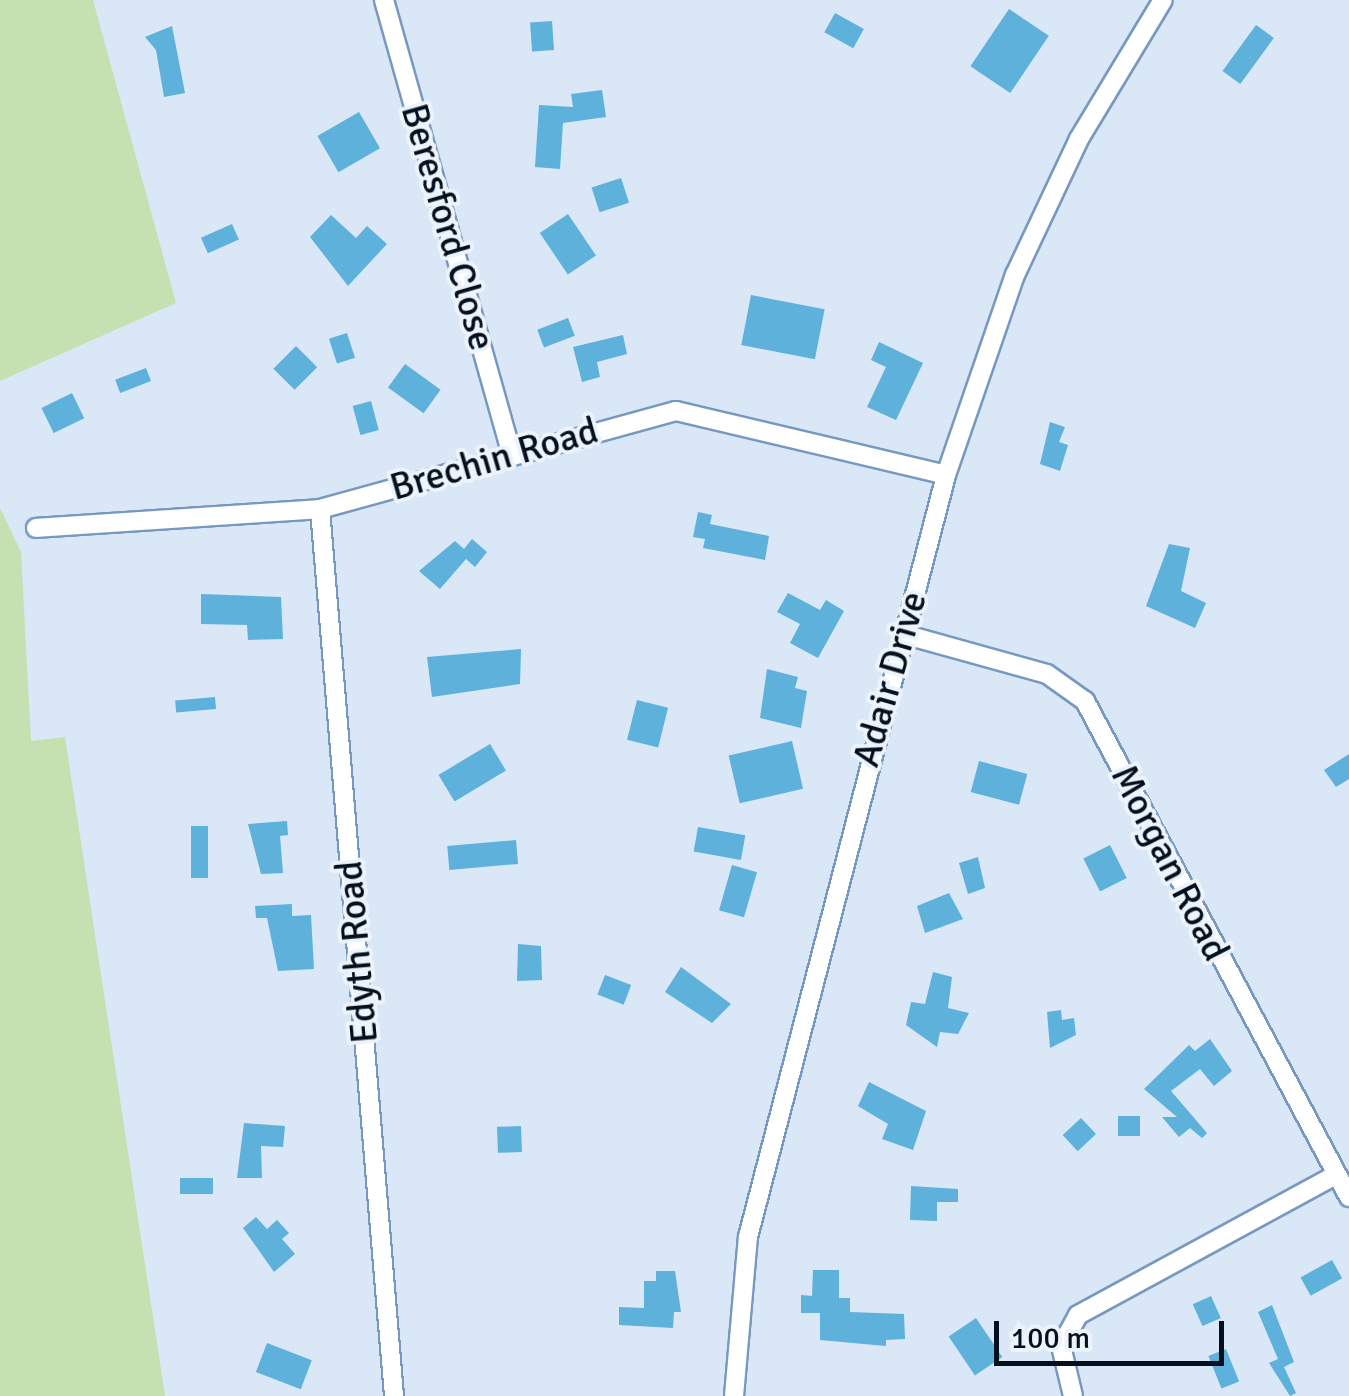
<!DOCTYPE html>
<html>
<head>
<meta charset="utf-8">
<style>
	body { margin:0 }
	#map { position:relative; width:1349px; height:1396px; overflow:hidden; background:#d9e7f7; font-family:Signika,sans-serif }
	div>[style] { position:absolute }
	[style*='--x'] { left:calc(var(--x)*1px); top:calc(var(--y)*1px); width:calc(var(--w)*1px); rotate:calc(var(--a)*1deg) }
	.green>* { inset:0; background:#c5e1b1 }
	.building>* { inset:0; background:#5db1db; transform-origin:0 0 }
	.roads { filter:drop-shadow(2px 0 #7899bf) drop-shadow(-2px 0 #7899bf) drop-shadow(0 2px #7899bf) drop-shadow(0 -2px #7899bf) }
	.minor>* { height:18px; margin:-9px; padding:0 9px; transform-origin:9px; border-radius:9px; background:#fff }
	span { translate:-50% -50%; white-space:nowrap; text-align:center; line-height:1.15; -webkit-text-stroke:8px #ecf3fb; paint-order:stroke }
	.street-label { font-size:38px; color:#05101e }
	.scale { position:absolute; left:994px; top:1321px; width:230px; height:45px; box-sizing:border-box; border:5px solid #05101e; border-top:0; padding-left:12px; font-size:30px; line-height:35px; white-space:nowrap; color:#05101e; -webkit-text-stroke:8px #ecf3fb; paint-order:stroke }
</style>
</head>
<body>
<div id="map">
	<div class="green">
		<i style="clip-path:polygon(0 0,93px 0,176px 303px,0 381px)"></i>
		<i style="clip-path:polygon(0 508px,21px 552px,31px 741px,65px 737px,165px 1396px,0 1396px)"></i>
	</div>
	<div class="building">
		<i style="left:1009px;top:9px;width:48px;height:69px;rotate:34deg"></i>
		<i style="left:835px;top:13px;width:33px;height:22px;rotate:29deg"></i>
		<i style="left:552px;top:21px;width:29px;height:22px;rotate:86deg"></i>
		<i style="left:1256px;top:25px;width:22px;height:57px;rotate:36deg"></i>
		<i style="clip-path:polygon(172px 26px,185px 93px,164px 97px,156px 50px,145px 37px)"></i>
		<i style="clip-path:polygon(602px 90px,606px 117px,563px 123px,560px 169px,535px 167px,539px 105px,573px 107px,571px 94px)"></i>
		<i style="left:359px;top:112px;width:42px;height:48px;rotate:60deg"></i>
		<i style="left:621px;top:178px;width:26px;height:31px;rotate:72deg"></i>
		<i style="left:568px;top:214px;width:50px;height:34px;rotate:56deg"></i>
		<i style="clip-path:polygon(331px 215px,356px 238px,367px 226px,387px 244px,348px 286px,310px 237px)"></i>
		<i style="left:232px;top:224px;width:17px;height:34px;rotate:66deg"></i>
		<i style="left:751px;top:295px;width:75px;height:51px;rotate:11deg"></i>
		<i style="left:568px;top:318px;width:19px;height:33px;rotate:69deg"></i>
		<i style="left:347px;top:333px;width:26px;height:19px;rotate:72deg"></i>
		<i style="clip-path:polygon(623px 335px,627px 354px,597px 362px,600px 377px,582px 382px,573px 347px)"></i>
		<i style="clip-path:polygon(879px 342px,923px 363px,896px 420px,867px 407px,886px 367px,871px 360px)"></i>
		<i style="left:296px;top:346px;width:30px;height:32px;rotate:45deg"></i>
		<i style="left:405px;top:364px;width:44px;height:29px;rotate:36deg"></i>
		<i style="left:146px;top:368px;width:14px;height:33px;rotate:69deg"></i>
		<i style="left:72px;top:393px;width:28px;height:34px;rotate:64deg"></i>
		<i style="left:371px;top:401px;width:30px;height:19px;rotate:75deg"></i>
		<i style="clip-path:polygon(1050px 422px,1065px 427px,1059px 442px,1068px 445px,1060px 471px,1040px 464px)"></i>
		<i style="clip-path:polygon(698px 512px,712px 515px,710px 524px,769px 536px,765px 560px,703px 548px,705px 539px,693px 537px)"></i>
		<i style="clip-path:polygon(472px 539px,487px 552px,475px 567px,466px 559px,440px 589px,419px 571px,455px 541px,464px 549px)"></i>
		<i style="clip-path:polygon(1169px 544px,1190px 548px,1181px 591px,1206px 603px,1195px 628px,1146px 606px)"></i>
		<i style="clip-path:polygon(788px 593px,820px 610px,826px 600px,844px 611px,818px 658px,790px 643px,800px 624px,777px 612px)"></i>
		<i style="clip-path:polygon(201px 594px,281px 597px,283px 639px,248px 640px,247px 625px,201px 624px)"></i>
		<i style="clip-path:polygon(521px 649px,520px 684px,432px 697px,427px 657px)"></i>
		<i style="clip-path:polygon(767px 669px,798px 677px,795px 688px,807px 691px,801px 728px,760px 718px)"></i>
		<i style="left:215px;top:697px;width:12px;height:40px;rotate:85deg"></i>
		<i style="left:637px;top:700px;width:32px;height:41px;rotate:14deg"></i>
		<i style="left:792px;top:741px;width:49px;height:65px;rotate:77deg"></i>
		<i style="left:490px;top:744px;width:31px;height:60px;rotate:59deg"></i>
		<i style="clip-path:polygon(1349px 754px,1349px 779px,1336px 787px,1324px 770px)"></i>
		<i style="left:979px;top:761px;width:50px;height:32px;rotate:15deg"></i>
		<i style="clip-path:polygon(287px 821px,288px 835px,280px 836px,283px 873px,261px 874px,248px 824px)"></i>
		<i style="left:191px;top:826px;width:17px;height:52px"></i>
		<i style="left:698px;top:827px;width:48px;height:25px;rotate:10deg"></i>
		<i style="left:516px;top:840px;width:24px;height:69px;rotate:85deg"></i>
		<i style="left:1110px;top:845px;width:37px;height:30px;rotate:63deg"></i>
		<i style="clip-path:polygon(978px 857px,985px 888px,968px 894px,959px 863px)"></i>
		<i style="left:732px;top:865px;width:26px;height:47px;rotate:16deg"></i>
		<i style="clip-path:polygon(949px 893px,963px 919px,925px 933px,917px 906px)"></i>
		<i style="clip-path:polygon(292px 904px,292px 916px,311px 915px,314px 969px,278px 971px,267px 918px,256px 918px,255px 906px)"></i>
		<i style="clip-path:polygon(518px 944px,541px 946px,542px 980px,517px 981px)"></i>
		<i style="clip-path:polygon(681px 967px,731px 1004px,712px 1023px,665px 992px)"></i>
		<i style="clip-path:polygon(933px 972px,952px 977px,948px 1008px,969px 1013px,958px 1034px,940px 1032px,937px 1047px,906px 1025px,911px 1002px,925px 1004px)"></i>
		<i style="left:605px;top:975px;width:28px;height:21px;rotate:21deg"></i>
		<i style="clip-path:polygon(1061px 1010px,1062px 1020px,1074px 1018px,1076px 1035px,1050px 1048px,1047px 1012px)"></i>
		<i style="clip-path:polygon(1210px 1039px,1232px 1071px,1214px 1086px,1200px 1069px,1171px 1091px,1207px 1133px,1202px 1138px,1190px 1128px,1179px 1137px,1162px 1117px,1177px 1117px,1144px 1089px,1189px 1045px,1195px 1051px)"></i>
		<i style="clip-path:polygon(869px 1082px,926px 1111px,913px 1150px,882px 1139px,888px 1124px,858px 1106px)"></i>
		<i style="left:1118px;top:1116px;width:22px;height:20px"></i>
		<i style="left:1081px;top:1118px;width:22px;height:25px;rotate:47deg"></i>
		<i style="clip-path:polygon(244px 1123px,285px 1126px,283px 1147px,261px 1146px,262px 1178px,237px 1178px)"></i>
		<i style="left:521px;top:1126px;width:26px;height:24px;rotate:88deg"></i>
		<i style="left:213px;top:1178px;width:16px;height:33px;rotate:90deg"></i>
		<i style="clip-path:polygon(911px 1186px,958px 1189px,958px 1202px,937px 1202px,937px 1221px,910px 1220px)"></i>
		<i style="clip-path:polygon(256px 1217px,267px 1229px,277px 1220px,289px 1233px,282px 1239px,295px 1254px,274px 1272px,243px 1228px)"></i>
		<i style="left:1332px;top:1260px;width:21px;height:36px;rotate:61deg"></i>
		<i style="clip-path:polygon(813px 1270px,839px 1270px,839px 1298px,850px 1298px,850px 1312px,904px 1314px,905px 1339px,886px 1340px,886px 1346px,820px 1340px,820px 1313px,801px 1313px,801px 1295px,812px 1296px)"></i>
		<i style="clip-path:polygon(656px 1271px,675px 1271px,681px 1312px,674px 1312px,673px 1328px,619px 1325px,619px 1307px,644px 1308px,644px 1281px,656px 1281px)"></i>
		<i style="left:1211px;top:1296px;width:24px;height:20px;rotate:66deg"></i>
		<i style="clip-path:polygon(1272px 1305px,1294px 1362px,1284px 1367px,1296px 1393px,1290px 1396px,1269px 1363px,1278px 1359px,1258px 1312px)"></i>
		<i style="left:976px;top:1318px;width:47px;height:33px;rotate:56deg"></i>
		<i style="left:267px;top:1343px;width:48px;height:31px;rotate:21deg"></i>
		<i style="left:1226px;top:1349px;width:35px;height:19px;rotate:68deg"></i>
	</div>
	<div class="roads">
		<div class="minor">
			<i style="--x:384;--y:0;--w:472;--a:74.3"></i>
			<i style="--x:320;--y:509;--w:890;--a:85.23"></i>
			<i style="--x:36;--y:528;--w:285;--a:-3.8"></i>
			<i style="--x:320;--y:509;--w:369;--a:-15.4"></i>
			<i style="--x:676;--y:411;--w:277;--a:13.3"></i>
			<i style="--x:903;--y:634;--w:149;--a:15.5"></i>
			<i style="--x:1047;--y:674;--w:47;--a:35.4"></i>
			<i style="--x:1085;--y:701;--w:562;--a:61.98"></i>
			<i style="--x:734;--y:1396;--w:160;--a:-85"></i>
			<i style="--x:748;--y:1237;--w:787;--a:-75.43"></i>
			<i style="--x:946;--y:475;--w:212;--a:-71"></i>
			<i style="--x:1015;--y:275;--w:150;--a:-64.8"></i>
			<i style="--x:1079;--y:139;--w:162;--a:-58.9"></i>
			<i style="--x:1073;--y:1396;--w:51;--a:-103.5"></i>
			<i style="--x:1061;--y:1346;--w:35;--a:-61"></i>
			<i style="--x:1078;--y:1315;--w:294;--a:-28.5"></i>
		</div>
	</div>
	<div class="street-label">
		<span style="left:448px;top:227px;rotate:74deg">Beresford Close</span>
		<span style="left:494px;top:459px;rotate:-16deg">Brechin Road</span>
		<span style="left:890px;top:679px;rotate:-74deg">Adair Drive</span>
		<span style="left:1170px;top:863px;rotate:63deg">Morgan Road</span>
		<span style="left:357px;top:952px;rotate:-95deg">Edyth Road</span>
	</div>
	<div class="scale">100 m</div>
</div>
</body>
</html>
